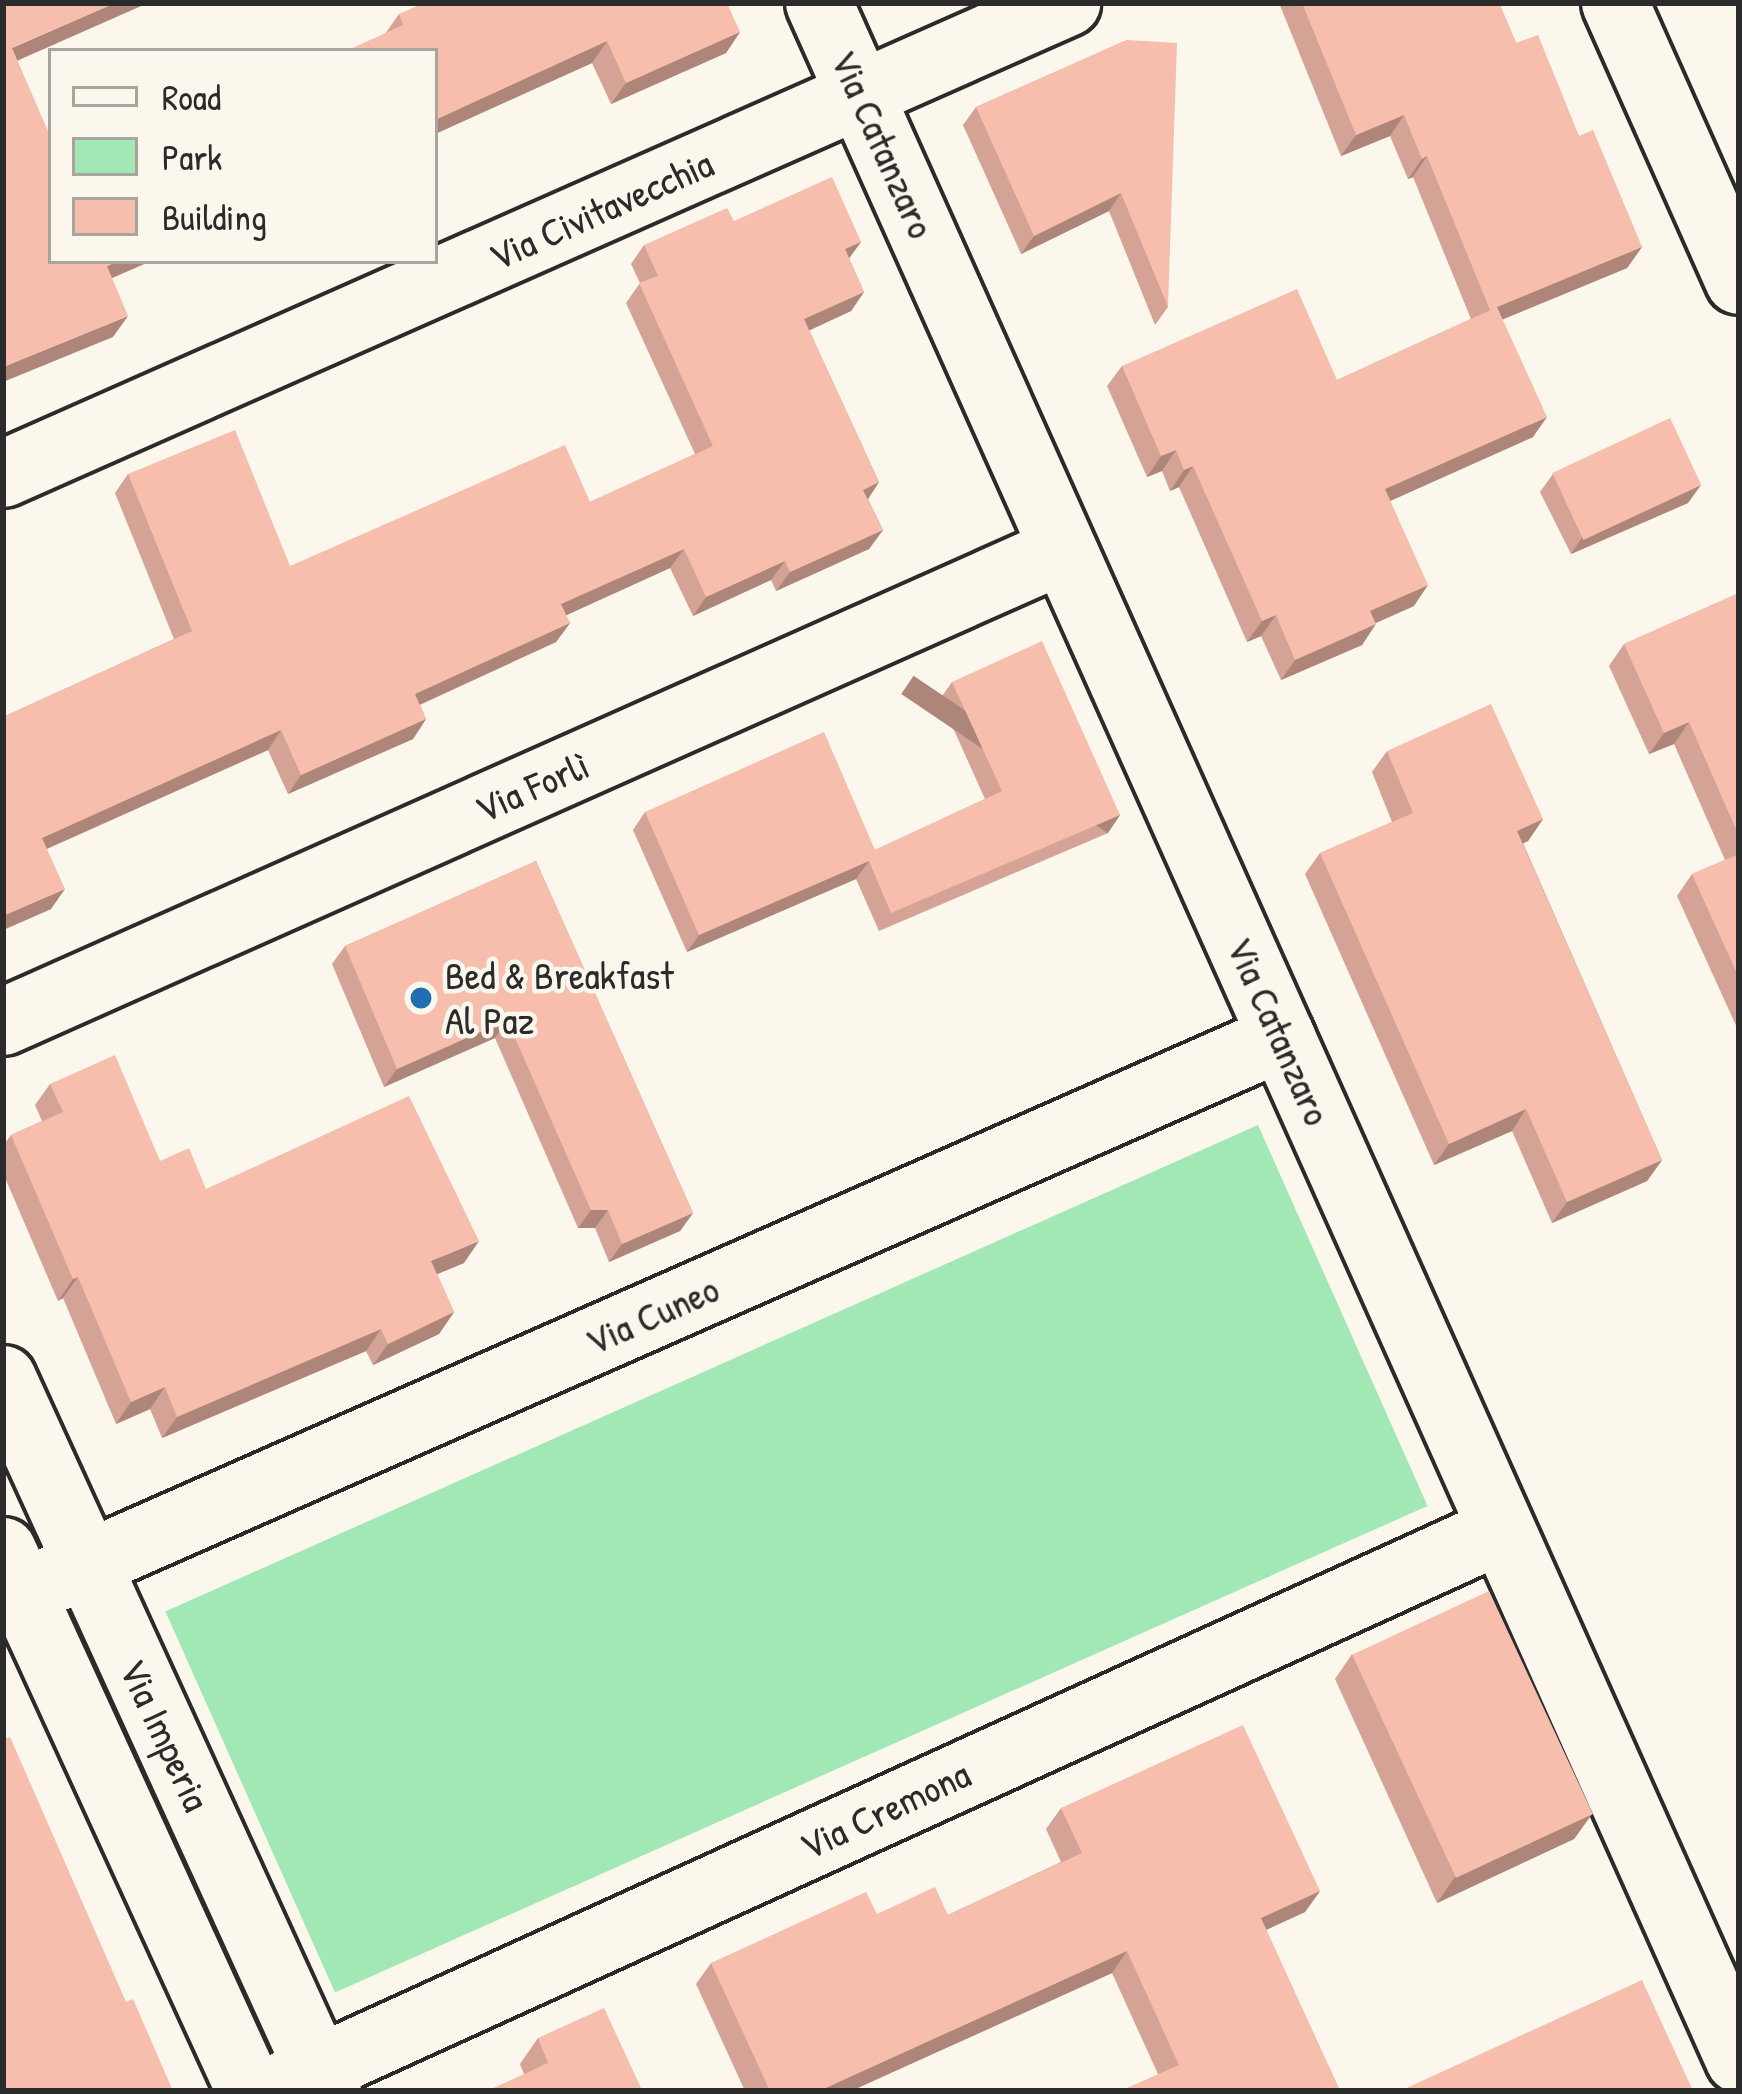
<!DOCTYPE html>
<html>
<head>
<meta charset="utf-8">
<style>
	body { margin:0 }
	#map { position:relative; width:1742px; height:2094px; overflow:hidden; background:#fbf7ec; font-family:"Patrick Hand",sans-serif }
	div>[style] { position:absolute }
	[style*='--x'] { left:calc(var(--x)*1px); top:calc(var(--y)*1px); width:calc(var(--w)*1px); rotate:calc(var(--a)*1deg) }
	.green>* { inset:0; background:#a1e8b4; transform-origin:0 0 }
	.roads { filter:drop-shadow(3px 0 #2b2b2b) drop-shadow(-3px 0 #2b2b2b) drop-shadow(0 3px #2b2b2b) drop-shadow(0 -3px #2b2b2b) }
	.minor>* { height:66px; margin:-33px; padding:0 33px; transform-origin:33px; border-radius:33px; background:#fbf7ec }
	.tertiary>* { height:66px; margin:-33px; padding:0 33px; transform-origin:33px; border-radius:33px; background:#fbf7ec }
	.wall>* { inset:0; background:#d4a395 }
	.shaded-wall>* { inset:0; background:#ad8579; transform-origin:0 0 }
	.building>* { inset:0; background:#f7bead; transform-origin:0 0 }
	.dots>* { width:33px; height:33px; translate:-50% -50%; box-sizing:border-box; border:6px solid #fbf7ec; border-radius:50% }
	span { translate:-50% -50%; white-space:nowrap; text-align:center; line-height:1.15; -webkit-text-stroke:9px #fbf7ec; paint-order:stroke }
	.street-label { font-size:39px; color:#2b2b2b }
	.poi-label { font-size:39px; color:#2b2b2b }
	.left { translate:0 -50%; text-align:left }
	.frame { position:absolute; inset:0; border:6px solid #2b2b2b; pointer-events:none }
	.legend { position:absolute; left:48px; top:48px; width:390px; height:216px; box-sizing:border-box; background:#fbf7ec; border:3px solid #a8a59f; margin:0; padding:15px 21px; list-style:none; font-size:36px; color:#2b2b2b }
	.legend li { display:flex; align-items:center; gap:24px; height:60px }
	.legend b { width:60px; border:3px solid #a8a59f }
</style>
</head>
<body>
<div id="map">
	<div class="green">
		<i style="left:1258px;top:1125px;width:417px;height:1196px;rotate:66deg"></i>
	</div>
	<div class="roads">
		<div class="minor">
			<i style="--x:819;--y:3;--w:2253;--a:65.9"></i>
			<i style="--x:1615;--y:3;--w:304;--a:66"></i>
			<i style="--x:3;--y:474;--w:1164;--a:-23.88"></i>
			<i style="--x:3;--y:1022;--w:1158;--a:-24"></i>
			<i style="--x:22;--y:1593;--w:1377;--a:-23.81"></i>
			<i style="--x:270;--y:2091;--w:1353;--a:-24.5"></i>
		</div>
		<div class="tertiary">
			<i style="--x:3;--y:1379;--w:783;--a:65.47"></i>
			<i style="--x:3;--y:1551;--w:594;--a:65.42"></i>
		</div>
	</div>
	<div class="wall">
		<i style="clip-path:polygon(1279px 3px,1499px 3px,1516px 43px,1579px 136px,1642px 247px,1627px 268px,1502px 319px,1533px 437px,1390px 501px,1414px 606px,1376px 623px,1362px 645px,1281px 680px,1261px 636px,1247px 642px,1179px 487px,1170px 491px,1162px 471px,1147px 477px,1107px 386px,1122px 366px,1337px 380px,1471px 319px,1413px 177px,1408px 179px,1390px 136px,1341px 156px)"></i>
		<i style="clip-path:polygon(399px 14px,740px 32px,726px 53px,611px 104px,592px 63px,435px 134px,435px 51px,385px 34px)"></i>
		<i style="clip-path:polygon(1127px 40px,1168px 307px,1155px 325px,1109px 211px,1021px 254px,963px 125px,976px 107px)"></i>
		<i style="clip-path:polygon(734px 221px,861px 242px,849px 258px,864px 292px,851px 311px,809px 330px,879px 482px,868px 499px,883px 530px,869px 549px,776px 591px,771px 580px,693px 616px,670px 568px,566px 615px,570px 623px,556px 642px,420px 705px,426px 719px,413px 739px,288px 794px,268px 750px,47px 849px,51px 909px,3px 930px,3px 717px,174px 639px,115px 493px,128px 474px,290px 566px,590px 502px,695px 454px,626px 303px,640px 283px,631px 264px,644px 245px)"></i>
		<i style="clip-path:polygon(1553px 474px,1688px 503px,1571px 554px,1540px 492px)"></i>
		<i style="clip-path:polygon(1739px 593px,1739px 1032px,1677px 896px,1692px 874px,1725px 860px,1674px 744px,1649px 754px,1609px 666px,1624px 644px)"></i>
		<i style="clip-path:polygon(952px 682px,1120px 815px,1108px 833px,879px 931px,856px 879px,687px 952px,633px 830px,645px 812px,875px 850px,985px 799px,940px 699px)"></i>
		<i style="clip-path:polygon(1387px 751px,1543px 819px,1528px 841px,1523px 843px,1662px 1160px,1647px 1181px,1552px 1223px,1512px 1131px,1434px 1165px,1305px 874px,1320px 853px,1392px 822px,1372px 772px)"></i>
		<i style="clip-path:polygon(536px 861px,693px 1213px,680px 1231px,609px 1262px,595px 1228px,578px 1228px,495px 1038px,384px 1087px,332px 964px,345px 946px)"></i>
		<i style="clip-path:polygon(50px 1084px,160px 1161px,206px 1189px,464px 1263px,437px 1274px,454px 1312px,439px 1334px,373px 1365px,366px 1351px,162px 1438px,150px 1409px,116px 1424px,63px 1298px,58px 1301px,3px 1173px,3px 1146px,11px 1135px,42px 1121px,35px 1105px)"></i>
		<i style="clip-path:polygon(1352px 1654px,1592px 1814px,1574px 1839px,1437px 1903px,1335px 1679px)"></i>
		<i style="clip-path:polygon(1061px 1808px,1320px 1891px,1305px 1912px,1266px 1930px,1340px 2091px,1158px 2074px,1112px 1973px,851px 2091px,745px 2091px,696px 1984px,711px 1963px,877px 1914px,948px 1915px,1061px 1862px,1046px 1829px)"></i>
		<i style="clip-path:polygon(538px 2038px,639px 2091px,524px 2074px,520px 2064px)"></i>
	</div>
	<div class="shaded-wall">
		<i style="clip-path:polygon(115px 3px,148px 3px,3px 67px,12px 48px)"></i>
		<i style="clip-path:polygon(740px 32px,726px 53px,611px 104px,626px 83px)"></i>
		<i style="clip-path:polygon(607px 41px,592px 63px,435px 134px,435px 120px)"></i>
		<i style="clip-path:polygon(1404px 115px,1390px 136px,1341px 156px,1356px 135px)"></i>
		<i style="clip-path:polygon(1427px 156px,1413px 177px,1408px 179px,1422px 159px)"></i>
		<i style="clip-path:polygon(1121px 193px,1109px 211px,1021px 254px,1034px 236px)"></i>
		<i style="clip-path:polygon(861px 242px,847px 261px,845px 249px)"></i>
		<i style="clip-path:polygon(1642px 247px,1627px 268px,1482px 328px,1497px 307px)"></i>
		<i style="clip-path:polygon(118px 261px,151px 261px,92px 287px,107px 266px)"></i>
		<i style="clip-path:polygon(864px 292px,851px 311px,791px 339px,804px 319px)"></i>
		<i style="clip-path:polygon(128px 316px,113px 337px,3px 382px,3px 367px)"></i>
		<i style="clip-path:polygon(1547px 417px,1533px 437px,1370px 510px,1385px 489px)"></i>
		<i style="clip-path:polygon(1176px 450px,1162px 471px,1147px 477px,1161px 456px)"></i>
		<i style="clip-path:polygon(1193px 466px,1179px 487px,1170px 491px,1184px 470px)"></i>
		<i style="clip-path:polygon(879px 482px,866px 502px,863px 490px)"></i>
		<i style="clip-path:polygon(1701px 485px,1688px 503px,1571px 554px,1583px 536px)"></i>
		<i style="clip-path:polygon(883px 530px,869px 549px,776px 591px,790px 572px)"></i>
		<i style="clip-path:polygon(684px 549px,670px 568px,547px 624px,561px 604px)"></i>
		<i style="clip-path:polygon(785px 561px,771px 580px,693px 616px,706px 597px)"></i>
		<i style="clip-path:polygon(1428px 585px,1414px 606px,1355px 632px,1370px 611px)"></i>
		<i style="clip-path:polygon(1276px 615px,1261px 636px,1247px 642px,1262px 621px)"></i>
		<i style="clip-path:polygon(570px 623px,556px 642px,401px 713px,415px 694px)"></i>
		<i style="clip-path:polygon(1376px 624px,1362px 645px,1281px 680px,1295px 660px)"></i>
		<i style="clip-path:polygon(426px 719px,413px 739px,288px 794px,301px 775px)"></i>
		<i style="clip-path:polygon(1689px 722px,1674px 744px,1649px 754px,1664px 733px)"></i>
		<i style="clip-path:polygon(281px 730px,268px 750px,28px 857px,42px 838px)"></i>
		<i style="left:1120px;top:815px;width:22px;height:249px;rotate:124deg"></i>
		<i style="clip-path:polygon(1543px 819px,1528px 841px,1503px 852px,1517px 831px)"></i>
		<i style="clip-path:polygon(869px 861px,856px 879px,687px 952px,699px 935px)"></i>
		<i style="clip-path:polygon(65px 889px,51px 909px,3px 930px,3px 916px)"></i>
		<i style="clip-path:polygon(507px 1020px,495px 1038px,384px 1087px,397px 1069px)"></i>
		<i style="clip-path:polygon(1526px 1109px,1512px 1131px,1434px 1165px,1449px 1144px)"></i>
		<i style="clip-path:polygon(1662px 1160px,1647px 1181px,1552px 1223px,1567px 1202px)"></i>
		<i style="clip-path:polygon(591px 1210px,608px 1210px,595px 1228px,578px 1228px)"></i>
		<i style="clip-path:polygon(693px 1213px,680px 1231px,609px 1262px,622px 1244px)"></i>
		<i style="clip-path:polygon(479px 1241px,464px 1263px,416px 1283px,431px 1261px)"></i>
		<i style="clip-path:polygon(78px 1277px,63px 1298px,58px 1301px,73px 1279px)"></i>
		<i style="clip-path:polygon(454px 1312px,439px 1334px,373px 1365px,388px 1344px)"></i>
		<i style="clip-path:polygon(381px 1329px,366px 1351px,162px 1438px,177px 1417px)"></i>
		<i style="clip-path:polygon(165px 1387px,150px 1409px,116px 1424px,131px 1402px)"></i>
		<i style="clip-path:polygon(1592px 1814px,1574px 1839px,1437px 1903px,1455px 1877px)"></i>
		<i style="clip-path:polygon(1320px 1891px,1305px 1912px,1246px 1939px,1261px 1918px)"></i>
		<i style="clip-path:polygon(1127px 1951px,1112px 1973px,851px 2091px,819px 2091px)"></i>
	</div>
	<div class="building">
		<i style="clip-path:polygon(3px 3px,115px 3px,12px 48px,51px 138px,51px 261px,118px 261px,107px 266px,128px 316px,3px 367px)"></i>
		<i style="clip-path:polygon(424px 3px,727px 3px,740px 32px,626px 83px,607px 41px,435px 120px,435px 51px,346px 51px,403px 25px,399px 14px)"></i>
		<i style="clip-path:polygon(1302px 3px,1499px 3px,1516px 43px,1538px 35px,1579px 136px,1593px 130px,1642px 247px,1497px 307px,1547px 417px,1385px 489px,1428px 585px,1370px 611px,1376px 624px,1295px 660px,1276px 615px,1262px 621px,1193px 466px,1184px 470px,1176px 450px,1161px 456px,1122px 366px,1297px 289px,1337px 380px,1495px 308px,1490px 310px,1427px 156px,1422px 159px,1404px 115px,1356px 135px)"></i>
		<i style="clip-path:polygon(1127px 40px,1177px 43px,1168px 307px,1121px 193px,1034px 236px,976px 107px)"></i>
		<i style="clip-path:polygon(832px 177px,861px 242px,845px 249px,864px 292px,804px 319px,879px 482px,863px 490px,883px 530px,790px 572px,785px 561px,706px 597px,684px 549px,561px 604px,570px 623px,415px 694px,426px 719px,301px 775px,281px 730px,42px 838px,65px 889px,3px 916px,3px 717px,192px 631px,128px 474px,235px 430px,290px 566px,565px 445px,590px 502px,713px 446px,639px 283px,658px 276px,644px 245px,727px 208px,734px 221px)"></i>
		<i style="left:1670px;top:418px;width:74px;height:130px;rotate:65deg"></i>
		<i style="clip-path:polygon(1739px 593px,1739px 836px,1689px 722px,1664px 733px,1624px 644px)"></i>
		<i style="clip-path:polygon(1042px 641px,1120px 815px,891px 913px,869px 861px,699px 935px,645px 812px,824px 732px,875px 850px,1002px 791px,952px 682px)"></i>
		<i style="clip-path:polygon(1491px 704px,1543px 819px,1517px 831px,1662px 1160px,1567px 1202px,1526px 1109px,1449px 1144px,1320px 853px,1413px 813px,1387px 751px)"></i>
		<i style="clip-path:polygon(1739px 854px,1739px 978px,1692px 874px)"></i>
		<i style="clip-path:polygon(536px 861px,693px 1213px,622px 1244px,608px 1210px,591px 1210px,507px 1020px,397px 1069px,345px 946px)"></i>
		<i style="clip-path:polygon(115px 1055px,160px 1161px,189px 1148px,206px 1189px,409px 1096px,479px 1241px,431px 1261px,454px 1312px,388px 1344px,381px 1329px,177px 1417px,165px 1387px,131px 1402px,78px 1277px,73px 1279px,11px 1135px,63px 1112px,50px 1084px)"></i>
		<i style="left:1489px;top:1591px;width:246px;height:151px;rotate:65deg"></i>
		<i style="clip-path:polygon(1243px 1725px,1320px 1891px,1261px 1918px,1340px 2091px,1120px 2091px,1179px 2065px,1127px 1951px,819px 2091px,770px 2091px,711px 1963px,866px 1892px,877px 1914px,935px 1887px,948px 1915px,1082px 1853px,1061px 1808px)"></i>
		<i style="clip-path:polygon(10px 1737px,126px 2002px,133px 1999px,173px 2091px,3px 2091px,3px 1739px)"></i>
		<i style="clip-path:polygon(1642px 1980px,1693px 2091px,1400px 2091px)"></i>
		<i style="clip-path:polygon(604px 2008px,641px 2088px,635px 2091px,487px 2091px,548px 2063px,538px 2038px)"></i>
	</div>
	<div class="dots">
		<i style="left:421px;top:998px;background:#1f6fb2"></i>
	</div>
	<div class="street-label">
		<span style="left:883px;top:144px;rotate:66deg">Via Catanzaro</span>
		<span style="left:601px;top:210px;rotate:-24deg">Via Civitavecchia</span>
		<span style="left:532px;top:787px;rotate:-24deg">Via Forlì</span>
		<span style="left:1279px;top:1031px;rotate:66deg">Via Catanzaro</span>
		<span style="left:652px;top:1315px;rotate:-24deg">Via Cuneo</span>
		<span style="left:165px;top:1735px;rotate:65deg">Via Imperia</span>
		<span style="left:885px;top:1810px;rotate:-25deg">Via Cremona</span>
	</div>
	<div class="poi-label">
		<span class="left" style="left:445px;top:998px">Bed &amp; Breakfast<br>Al Paz</span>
	</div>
	<div class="frame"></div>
	<ul class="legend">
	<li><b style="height:15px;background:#fbf7ec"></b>Road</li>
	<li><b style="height:33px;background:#a1e8b4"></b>Park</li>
	<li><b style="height:33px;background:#f7bead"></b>Building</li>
	</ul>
</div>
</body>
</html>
